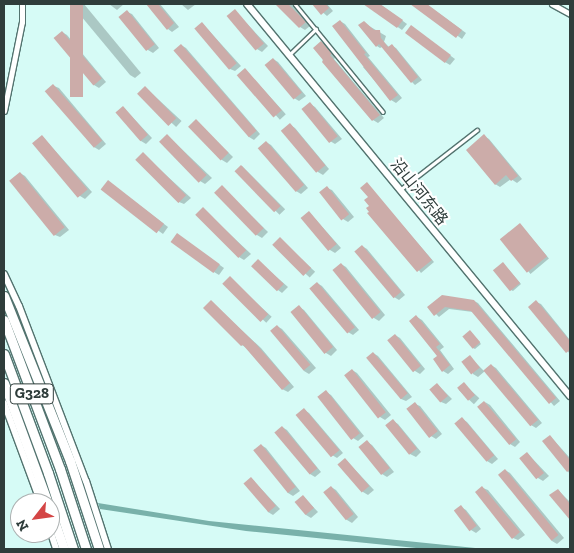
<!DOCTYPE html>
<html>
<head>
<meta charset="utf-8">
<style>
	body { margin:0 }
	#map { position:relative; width:574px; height:553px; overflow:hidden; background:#d6fbf6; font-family:"Zilla Slab","Noto Sans SC",serif }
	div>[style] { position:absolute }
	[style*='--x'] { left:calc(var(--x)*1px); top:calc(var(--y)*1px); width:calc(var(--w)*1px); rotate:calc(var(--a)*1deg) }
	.water>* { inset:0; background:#79b1aa }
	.shadow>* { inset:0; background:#0003; transform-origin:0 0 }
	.building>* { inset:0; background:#ccaca9; transform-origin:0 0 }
	.roads { filter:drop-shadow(1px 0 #53736f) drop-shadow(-1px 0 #53736f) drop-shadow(0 1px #53736f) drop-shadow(0 -1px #53736f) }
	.service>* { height:2.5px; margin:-1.25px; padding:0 1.25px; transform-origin:1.25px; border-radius:1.25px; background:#fff }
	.minor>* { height:5px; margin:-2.5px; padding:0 2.5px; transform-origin:2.5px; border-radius:2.5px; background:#fff }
	.tertiary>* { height:6px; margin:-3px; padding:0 3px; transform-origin:3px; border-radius:3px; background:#fff }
	.trunk>* { height:9px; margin:-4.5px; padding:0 4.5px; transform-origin:4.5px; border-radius:4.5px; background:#fff }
	span { translate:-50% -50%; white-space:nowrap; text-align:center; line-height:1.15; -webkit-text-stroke:4px #fff; paint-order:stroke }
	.shield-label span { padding:1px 4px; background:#fff; border:1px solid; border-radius:4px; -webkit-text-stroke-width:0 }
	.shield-label { font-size:15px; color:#2f3d3b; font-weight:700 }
	.street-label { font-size:16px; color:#2f3d3b }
	.frame { position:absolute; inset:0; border:5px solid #2f3d3b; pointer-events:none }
	.north { position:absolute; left:10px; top:493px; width:50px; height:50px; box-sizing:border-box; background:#fff; border:1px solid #acb1b1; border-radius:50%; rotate:240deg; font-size:14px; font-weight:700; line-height:20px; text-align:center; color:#2f3d3b }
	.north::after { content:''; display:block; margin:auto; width:18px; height:22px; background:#d44545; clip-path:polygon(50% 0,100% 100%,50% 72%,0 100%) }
</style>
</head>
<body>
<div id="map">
	<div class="water">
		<i style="clip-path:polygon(98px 503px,209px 521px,485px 549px,426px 549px,246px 531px,100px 509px)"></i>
	</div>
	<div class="shadow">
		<i style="clip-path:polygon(71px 4px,84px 4px,141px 73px,135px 78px,130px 75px)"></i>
		<i style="clip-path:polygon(109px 4px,124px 4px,117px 10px)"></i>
		<i style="clip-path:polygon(147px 4px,160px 4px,179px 27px,172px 32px,168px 29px)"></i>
		<i style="clip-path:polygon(181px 4px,196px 4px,188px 10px)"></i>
		<i style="clip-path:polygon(277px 4px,291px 4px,310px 26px,305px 30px,300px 27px)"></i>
		<i style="clip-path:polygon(313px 4px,327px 4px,333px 11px,327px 16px)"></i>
		<i style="clip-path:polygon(365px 4px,380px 4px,407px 24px,402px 30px)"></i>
		<i style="clip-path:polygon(413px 4px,426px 4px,466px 33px,462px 39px)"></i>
		<i style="clip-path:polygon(235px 11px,268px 46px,262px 52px,257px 49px)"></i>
		<i style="clip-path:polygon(127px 12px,132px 14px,159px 48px,153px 53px,148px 50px)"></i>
		<i style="clip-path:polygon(340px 21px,345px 24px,370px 56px,368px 57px,402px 98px,396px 103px,391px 100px,363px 67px,365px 66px)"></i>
		<i style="clip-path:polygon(202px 23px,241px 66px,235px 71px,230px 69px)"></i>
		<i style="clip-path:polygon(364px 23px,386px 36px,384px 42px,389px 47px,392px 46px,396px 48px,422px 80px,415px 85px,412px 82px,382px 47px,380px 48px,377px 46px)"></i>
		<i style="clip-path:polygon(416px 30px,455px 59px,450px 65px,445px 62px)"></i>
		<i style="clip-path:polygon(62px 32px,67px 35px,106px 82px,99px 88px,94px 85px,55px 38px)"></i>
		<i style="clip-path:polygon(321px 42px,326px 45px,336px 57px,334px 59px,384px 118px,378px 123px,373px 120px,323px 62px)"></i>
		<i style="clip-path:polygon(181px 45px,186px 48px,260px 134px,254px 140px,249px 137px)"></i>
		<i style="clip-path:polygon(273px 59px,278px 62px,306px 96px,299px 101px,294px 98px)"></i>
		<i style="left:245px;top:69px;width:61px;height:8px;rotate:48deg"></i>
		<i style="clip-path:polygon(54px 86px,59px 88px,106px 144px,99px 150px,94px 147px)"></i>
		<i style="left:145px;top:87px;width:50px;height:8px;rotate:43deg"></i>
		<i style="clip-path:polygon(310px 104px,315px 107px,342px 139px,335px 144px,330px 141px)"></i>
		<i style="clip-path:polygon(123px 107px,152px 138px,146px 144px,141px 141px)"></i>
		<i style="clip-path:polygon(196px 121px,233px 157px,227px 163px,222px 160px)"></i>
		<i style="clip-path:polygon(290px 125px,295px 128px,329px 169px,323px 175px,318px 172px)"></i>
		<i style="clip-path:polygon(42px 136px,92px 192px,85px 199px,80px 196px)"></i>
		<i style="clip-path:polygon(168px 136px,212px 178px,205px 184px,200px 181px)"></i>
		<i style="clip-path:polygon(484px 136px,489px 139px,522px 179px,517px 183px,511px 179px,500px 187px,495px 184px)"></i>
		<i style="clip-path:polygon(266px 142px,271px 145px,308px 188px,301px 194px,296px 191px,259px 148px)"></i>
		<i style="clip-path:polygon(143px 154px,191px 198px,184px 204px,179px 202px)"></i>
		<i style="left:242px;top:166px;width:61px;height:8px;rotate:45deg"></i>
		<i style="clip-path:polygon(20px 173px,25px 176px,69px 230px,60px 237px,55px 235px)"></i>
		<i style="clip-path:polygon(367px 184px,434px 262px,421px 273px,371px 206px)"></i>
		<i style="clip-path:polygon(113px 185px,168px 227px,163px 234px,103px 190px)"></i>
		<i style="clip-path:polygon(222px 187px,268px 232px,262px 238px,257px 235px)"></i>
		<i style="clip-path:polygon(327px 188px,332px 190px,354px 217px,348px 222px,343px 219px)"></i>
		<i style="clip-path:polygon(203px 209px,251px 254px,244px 260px,239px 257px)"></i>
		<i style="clip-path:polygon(309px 212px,341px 248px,335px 253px,330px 250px)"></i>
		<i style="left:520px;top:224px;width:45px;height:24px;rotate:50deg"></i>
		<i style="clip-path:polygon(182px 238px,224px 268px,219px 275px,214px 272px)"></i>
		<i style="left:280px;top:239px;width:48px;height:8px;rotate:43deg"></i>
		<i style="clip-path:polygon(362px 246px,367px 249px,405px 295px,399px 300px,394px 297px)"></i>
		<i style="clip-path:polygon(258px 261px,288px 287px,282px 293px,278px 290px)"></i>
		<i style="clip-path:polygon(503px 263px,521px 284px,513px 291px,511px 290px)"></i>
		<i style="clip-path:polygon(341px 264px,346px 267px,385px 315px,379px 321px,374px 318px)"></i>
		<i style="left:230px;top:278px;width:57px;height:8px;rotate:43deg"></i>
		<i style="clip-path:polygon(317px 283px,322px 286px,359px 330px,353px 335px,348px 332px,311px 288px)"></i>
		<i style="clip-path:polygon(474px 301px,478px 303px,560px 401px,554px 406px,473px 312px,449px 309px,439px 317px,429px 307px)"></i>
		<i style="clip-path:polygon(211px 302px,261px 348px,294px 387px,288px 392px,282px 389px,248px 349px,242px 345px)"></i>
		<i style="clip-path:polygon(536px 302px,541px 304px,570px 340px,570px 354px,530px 307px)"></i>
		<i style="clip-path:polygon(299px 307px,304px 310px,337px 350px,331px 356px,326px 353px)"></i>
		<i style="clip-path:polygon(417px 317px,422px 320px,444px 347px,440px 350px,454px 369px,448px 374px,443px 371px,438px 356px)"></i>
		<i style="clip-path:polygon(277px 326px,282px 329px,316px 368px,309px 374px,304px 371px)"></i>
		<i style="clip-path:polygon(470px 331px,481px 344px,475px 349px,473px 348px)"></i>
		<i style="clip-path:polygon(395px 335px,400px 338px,425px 369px,420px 374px,415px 371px)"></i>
		<i style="clip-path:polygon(373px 353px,378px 356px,412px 397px,406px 401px,401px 399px)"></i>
		<i style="clip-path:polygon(470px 357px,484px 371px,491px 365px,496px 368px,542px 423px,536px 428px,531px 425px,485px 371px,478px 377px,473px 374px)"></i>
		<i style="clip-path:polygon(352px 370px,357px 373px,391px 415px,385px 420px,380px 417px)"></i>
		<i style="clip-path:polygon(437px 384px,452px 399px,446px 404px,441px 402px)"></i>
		<i style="left:464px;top:384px;width:21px;height:8px;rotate:43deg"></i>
		<i style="clip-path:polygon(326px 392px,331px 395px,364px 436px,358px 441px,353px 438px)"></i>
		<i style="clip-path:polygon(485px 402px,490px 405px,520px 442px,515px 447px,510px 444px)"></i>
		<i style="clip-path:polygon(415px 404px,420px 406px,442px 434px,436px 439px,431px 436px,409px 409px)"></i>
		<i style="clip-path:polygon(304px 410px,309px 413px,343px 453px,337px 458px,332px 455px,298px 415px)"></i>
		<i style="clip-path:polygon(462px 419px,467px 422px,498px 459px,492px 464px,487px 461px)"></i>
		<i style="clip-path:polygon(393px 421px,398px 424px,421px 452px,416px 457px,410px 454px)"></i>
		<i style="clip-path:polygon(282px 427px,287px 430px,321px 472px,315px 477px,310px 474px)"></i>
		<i style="clip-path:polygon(550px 436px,570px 458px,570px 474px,544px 441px)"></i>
		<i style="clip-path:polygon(367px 442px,372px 445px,394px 472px,387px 477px,382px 474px)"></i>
		<i style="clip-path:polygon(261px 445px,266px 448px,300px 491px,293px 496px,288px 493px)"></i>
		<i style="clip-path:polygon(527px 453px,549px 476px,543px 481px,538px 478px)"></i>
		<i style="clip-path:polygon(346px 460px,374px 490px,368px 495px,363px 492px)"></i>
		<i style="clip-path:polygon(505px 470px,510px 473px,564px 538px,557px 544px,552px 541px)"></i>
		<i style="clip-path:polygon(251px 478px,280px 509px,273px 515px,268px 512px)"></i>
		<i style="clip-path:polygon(331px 487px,336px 490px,358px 517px,352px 523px,347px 520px)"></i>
		<i style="clip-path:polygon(483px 488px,488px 490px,525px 535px,518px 540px,513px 538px)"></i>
		<i style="clip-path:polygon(558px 490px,570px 502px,570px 518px,551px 496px)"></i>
		<i style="clip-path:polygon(303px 496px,318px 512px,311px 518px,306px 515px)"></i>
		<i style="clip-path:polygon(461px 507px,466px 510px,481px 529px,476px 533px,471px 530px)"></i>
	</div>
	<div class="building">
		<i style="left:70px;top:4px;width:13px;height:93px"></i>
		<i style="clip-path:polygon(146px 4px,158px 4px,174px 23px,167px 30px)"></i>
		<i style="clip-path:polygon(275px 4px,288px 4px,306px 22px,299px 28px)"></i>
		<i style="clip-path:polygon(312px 4px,326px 4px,329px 8px,321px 15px)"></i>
		<i style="clip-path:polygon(363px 4px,380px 4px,403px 20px,397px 28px)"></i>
		<i style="clip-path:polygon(410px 4px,427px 4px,462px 30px,456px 38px)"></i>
		<i style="left:235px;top:9px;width:45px;height:11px;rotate:50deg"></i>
		<i style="left:127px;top:10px;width:44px;height:11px;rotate:51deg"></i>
		<i style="clip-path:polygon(340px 20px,366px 53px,364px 54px,398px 95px,390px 101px,332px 26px)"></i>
		<i style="clip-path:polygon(364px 21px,374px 30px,380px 30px,381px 38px,388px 47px,392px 44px,418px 77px,411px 83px,379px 44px,376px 47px,358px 25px)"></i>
		<i style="left:202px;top:22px;width:54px;height:10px;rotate:50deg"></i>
		<i style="left:411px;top:25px;width:50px;height:10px;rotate:37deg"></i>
		<i style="left:62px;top:31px;width:62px;height:11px;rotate:50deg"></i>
		<i style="clip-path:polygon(321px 41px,332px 54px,330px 55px,380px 115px,372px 121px,322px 62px,323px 60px,313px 48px)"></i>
		<i style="left:181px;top:44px;width:115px;height:10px;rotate:49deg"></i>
		<i style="left:273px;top:58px;width:45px;height:11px;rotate:50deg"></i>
		<i style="left:245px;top:68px;width:56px;height:11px;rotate:49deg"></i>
		<i style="left:53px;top:84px;width:75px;height:11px;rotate:49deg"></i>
		<i style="left:145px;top:86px;width:45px;height:11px;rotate:46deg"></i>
		<i style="left:310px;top:102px;width:44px;height:11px;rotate:51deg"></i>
		<i style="left:123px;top:106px;width:38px;height:10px;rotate:49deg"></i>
		<i style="left:196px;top:119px;width:47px;height:11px;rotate:46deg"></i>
		<i style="left:290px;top:123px;width:55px;height:12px;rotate:50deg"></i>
		<i style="left:167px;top:134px;width:57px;height:11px;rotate:46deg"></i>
		<i style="clip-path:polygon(484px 134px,518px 176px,511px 181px,506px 175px,495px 185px,466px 150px)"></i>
		<i style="left:42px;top:135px;width:71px;height:13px;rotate:50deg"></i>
		<i style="left:266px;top:141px;width:58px;height:11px;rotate:49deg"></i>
		<i style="left:143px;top:152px;width:61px;height:11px;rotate:45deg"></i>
		<i style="left:241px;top:165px;width:57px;height:9px;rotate:46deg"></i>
		<i style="left:20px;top:172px;width:71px;height:14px;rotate:51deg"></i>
		<i style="left:108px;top:180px;width:71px;height:12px;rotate:38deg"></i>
		<i style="clip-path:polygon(367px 182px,432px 260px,417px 272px,367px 213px,369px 212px,366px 208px,369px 206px,364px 200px,368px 197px,360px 188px)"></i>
		<i style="left:222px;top:185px;width:60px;height:11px;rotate:46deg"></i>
		<i style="left:327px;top:186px;width:36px;height:10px;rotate:52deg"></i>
		<i style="left:203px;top:207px;width:61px;height:11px;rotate:45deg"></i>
		<i style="left:309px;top:211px;width:43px;height:11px;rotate:50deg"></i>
		<i style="left:520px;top:223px;width:43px;height:26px;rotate:51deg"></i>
		<i style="left:177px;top:233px;width:53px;height:11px;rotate:36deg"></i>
		<i style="left:280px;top:237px;width:44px;height:11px;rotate:45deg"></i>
		<i style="left:362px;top:245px;width:61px;height:10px;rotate:50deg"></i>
		<i style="left:258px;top:259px;width:36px;height:10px;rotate:44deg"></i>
		<i style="left:503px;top:262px;width:27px;height:13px;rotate:51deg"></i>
		<i style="left:341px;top:263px;width:63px;height:11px;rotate:51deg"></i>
		<i style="left:230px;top:276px;width:54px;height:11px;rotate:45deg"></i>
		<i style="left:317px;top:282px;width:59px;height:10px;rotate:50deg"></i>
		<i style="clip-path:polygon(442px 295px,474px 300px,556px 398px,549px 404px,471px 311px,445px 307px,434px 316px,427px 307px)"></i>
		<i style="clip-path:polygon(211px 300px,256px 344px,290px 383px,282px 390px,243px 345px,241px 346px,203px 308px)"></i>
		<i style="clip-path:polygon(536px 300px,570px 341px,570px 350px,566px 353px,528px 307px)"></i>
		<i style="left:299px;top:305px;width:54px;height:11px;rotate:51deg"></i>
		<i style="clip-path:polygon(416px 315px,440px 344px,436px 347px,450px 365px,442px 372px,433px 359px,437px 356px,409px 321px)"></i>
		<i style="left:277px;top:325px;width:52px;height:9px;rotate:50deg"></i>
		<i style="left:470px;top:330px;width:16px;height:10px;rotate:50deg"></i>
		<i style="left:395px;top:334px;width:41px;height:10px;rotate:51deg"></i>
		<i style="left:373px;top:352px;width:54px;height:9px;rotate:50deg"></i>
		<i style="left:470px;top:355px;width:16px;height:11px;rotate:52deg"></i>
		<i style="left:491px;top:364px;width:73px;height:10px;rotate:50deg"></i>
		<i style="left:352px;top:369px;width:55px;height:10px;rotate:52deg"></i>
		<i style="left:464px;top:382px;width:17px;height:9px;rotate:50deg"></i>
		<i style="left:437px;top:383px;width:17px;height:10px;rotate:50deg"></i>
		<i style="left:326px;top:390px;width:55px;height:11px;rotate:52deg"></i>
		<i style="left:484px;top:401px;width:50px;height:9px;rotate:50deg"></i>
		<i style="left:415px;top:402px;width:37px;height:11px;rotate:52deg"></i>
		<i style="left:304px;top:408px;width:55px;height:11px;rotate:50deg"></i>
		<i style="left:462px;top:417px;width:50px;height:10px;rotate:50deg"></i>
		<i style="left:393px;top:419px;width:38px;height:10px;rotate:51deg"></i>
		<i style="left:282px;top:426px;width:55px;height:10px;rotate:50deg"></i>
		<i style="clip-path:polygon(550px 435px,570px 460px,570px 470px,567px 472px,542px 441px)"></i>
		<i style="left:367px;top:440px;width:36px;height:11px;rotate:51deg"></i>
		<i style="left:261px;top:444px;width:55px;height:10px;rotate:51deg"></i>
		<i style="left:527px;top:452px;width:27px;height:10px;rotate:51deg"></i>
		<i style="left:345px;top:458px;width:37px;height:10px;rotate:49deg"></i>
		<i style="left:505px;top:469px;width:85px;height:9px;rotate:51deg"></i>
		<i style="left:251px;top:477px;width:38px;height:10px;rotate:49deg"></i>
		<i style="left:331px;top:486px;width:36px;height:10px;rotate:51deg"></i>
		<i style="clip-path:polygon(482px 486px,520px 532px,512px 539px,475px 492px)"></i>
		<i style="clip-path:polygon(558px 489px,570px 504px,570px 520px,549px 495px)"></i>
		<i style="left:303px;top:495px;width:17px;height:11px;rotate:50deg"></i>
		<i style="left:461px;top:505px;width:26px;height:9px;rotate:53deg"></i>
	</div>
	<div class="roads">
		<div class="service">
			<i style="--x:295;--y:4;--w:139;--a:50.8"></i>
			<i style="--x:290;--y:54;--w:36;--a:-44"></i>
			<i style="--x:401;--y:189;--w:96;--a:-37.8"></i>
		</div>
		<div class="minor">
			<i style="--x:552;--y:4;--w:21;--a:29"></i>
			<i style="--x:4;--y:111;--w:91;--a:-78.6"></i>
			<i style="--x:22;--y:22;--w:18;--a:-90"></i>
		</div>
		<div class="tertiary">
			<i style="--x:247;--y:4;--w:508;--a:50.51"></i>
			<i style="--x:4;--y:274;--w:35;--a:65"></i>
			<i style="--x:19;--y:306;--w:187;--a:69.1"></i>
			<i style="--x:86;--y:481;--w:71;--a:72.1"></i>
			<i style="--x:4;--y:403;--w:107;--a:69.7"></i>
			<i style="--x:50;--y:530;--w:20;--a:72"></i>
		</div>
		<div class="trunk">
			<i style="--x:4;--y:296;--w:178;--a:68.2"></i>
			<i style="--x:70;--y:461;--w:93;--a:71.8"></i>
			<i style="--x:4;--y:320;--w:159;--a:69.4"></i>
			<i style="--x:60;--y:469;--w:84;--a:72"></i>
			<i style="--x:4;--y:354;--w:127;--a:69.7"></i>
			<i style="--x:48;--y:473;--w:80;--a:71.8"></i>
			<i style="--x:4;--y:383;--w:128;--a:69.9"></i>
			<i style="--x:50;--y:509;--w:42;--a:70.7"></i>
		</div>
	</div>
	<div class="shield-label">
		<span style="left:32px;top:394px">G328</span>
	</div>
	<div class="street-label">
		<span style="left:419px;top:192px;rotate:51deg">沿山河东路</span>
	</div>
	<div class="frame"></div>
	<div class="north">N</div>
</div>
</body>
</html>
